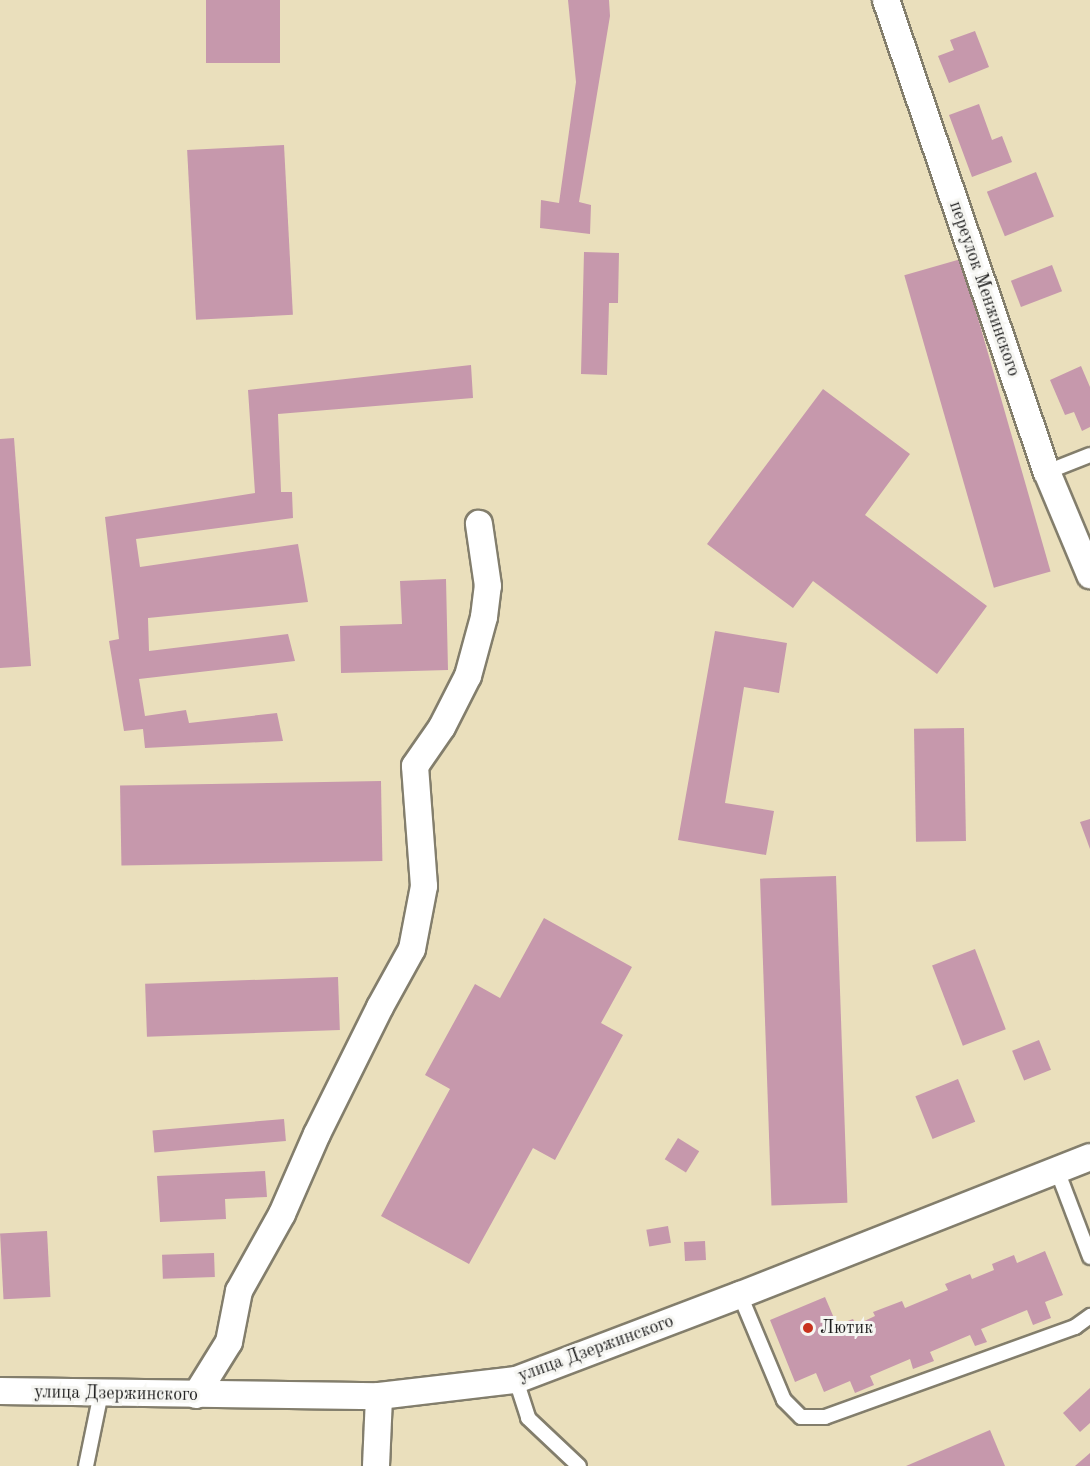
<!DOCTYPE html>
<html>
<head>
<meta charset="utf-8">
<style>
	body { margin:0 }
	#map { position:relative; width:1090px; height:1466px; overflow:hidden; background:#eadfbc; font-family:"Old Standard TT",serif }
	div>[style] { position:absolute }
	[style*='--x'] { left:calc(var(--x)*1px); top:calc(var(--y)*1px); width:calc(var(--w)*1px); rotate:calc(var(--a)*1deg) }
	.building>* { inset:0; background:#c698ac; transform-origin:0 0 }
	.roads { filter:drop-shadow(2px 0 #837e6c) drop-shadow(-2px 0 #837e6c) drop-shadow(0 2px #837e6c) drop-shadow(0 -2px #837e6c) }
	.lane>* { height:14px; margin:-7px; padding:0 7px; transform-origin:7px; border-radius:7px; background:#fff }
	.street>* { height:26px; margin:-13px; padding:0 13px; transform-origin:13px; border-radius:13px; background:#fff }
	.dots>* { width:16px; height:16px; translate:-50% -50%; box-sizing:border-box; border:3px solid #f6f6f2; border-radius:50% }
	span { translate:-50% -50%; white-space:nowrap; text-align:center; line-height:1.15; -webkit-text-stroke:6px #f6f6f2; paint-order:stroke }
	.street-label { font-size:18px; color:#1c1c1c }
	.poi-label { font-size:18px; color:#1c1c1c }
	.left { translate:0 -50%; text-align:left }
</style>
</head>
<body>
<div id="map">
	<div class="building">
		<i style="left:206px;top:0;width:74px;height:63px"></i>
		<i style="clip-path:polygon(568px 0,609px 0,610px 16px,579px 202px,591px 205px,590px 234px,540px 228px,541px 200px,559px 203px,576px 82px)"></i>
		<i style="clip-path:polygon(975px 31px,989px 67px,949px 83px,938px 56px,954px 50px,950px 40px)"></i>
		<i style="clip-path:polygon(979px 104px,992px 140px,1002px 136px,1012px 162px,972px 177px,949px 115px)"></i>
		<i style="left:284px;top:145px;width:170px;height:97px;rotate:87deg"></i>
		<i style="left:1036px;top:172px;width:48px;height:53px;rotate:68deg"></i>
		<i style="clip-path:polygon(584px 252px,619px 253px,618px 303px,609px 303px,607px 375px,581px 374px)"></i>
		<i style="left:961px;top:259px;width:325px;height:59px;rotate:74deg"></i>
		<i style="left:1052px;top:265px;width:28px;height:44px;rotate:69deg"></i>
		<i style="clip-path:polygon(471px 365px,473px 398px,278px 414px,281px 492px,292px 492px,293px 518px,136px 539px,140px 567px,298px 544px,308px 602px,148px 618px,149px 651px,288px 634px,295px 661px,139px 679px,145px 716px,186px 710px,189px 723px,277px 713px,283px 741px,145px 748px,143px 729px,124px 731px,109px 641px,119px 639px,105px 517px,255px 493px,248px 390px)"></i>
		<i style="clip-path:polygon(1081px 366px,1090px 387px,1090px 427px,1082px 431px,1074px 412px,1065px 415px,1050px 380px)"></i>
		<i style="clip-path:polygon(823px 389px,910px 454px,865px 515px,987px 606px,937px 674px,813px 581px,793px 608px,707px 544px)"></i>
		<i style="clip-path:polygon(14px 438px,31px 666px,0 668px,0 439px)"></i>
		<i style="clip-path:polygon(446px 579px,448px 670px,341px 673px,340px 626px,402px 624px,400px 581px)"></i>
		<i style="clip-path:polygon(715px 631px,787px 643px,779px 693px,744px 687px,725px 803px,774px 811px,766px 855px,678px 840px)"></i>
		<i style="left:964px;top:728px;width:113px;height:50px;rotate:89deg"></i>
		<i style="left:381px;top:781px;width:80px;height:261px;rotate:89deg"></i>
		<i style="clip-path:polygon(1090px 819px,1090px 849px,1080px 822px)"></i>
		<i style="left:836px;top:876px;width:327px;height:76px;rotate:88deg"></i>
		<i style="clip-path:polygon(544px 918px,632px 967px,601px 1023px,623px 1035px,555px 1160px,533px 1148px,469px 1264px,381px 1216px,450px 1089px,425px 1075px,475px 984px,500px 998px)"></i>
		<i style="left:975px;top:949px;width:86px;height:46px;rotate:69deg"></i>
		<i style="left:338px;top:977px;width:53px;height:193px;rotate:88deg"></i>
		<i style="left:1039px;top:1040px;width:32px;height:29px;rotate:68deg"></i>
		<i style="left:958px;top:1079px;width:46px;height:46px;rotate:68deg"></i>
		<i style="left:284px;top:1119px;width:22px;height:132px;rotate:85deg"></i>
		<i style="left:678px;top:1138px;width:25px;height:25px;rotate:32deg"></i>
		<i style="clip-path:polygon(265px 1171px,267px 1197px,225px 1199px,226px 1219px,160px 1222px,157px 1176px)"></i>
		<i style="left:668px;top:1226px;width:17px;height:22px;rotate:80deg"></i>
		<i style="left:47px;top:1231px;width:66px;height:47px;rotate:87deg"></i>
		<i style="left:705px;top:1241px;width:19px;height:21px;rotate:87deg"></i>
		<i style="clip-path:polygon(1045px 1251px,1063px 1295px,1045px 1302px,1051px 1318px,1033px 1325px,1027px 1310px,981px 1329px,987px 1342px,975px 1346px,970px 1335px,930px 1352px,934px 1361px,913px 1369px,910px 1359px,870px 1376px,874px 1385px,855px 1393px,850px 1381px,824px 1392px,816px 1373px,795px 1382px,770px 1320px,825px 1297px,837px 1325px,853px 1319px,856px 1325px,875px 1316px,873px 1312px,902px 1301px,905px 1308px,948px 1290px,945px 1284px,970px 1274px,972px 1279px,994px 1270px,992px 1264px,1014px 1255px,1017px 1263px)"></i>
		<i style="left:214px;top:1253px;width:24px;height:52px;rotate:88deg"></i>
		<i style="clip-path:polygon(1090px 1388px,1090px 1423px,1080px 1432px,1063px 1413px)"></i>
		<i style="clip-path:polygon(990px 1430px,1005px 1466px,906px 1466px)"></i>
		<i style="clip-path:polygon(1090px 1453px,1090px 1466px,1075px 1466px)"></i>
	</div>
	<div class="roads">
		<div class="lane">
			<i style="--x:1047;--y:472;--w:46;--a:-21.6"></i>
			<i style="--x:1057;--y:1170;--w:93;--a:69.2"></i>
			<i style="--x:740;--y:1295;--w:114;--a:67.3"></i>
			<i style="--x:784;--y:1400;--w:24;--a:45"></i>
			<i style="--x:801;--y:1417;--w:24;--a:0"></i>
			<i style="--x:825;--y:1417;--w:266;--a:-19.8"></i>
			<i style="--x:1075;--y:1327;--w:19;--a:-36"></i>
			<i style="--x:516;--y:1380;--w:40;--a:72"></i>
			<i style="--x:528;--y:1418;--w:70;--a:43.3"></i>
			<i style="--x:86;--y:1466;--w:75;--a:-78.4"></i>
		</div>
		<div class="street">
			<i style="--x:886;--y:0;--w:499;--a:71.2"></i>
			<i style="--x:1047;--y:472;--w:112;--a:67.3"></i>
			<i style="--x:0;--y:1391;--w:379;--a:0.8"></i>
			<i style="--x:379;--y:1396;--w:138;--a:-6.7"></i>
			<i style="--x:516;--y:1380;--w:240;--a:-20.8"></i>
			<i style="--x:740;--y:1295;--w:376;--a:-21.5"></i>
			<i style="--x:196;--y:1395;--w:62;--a:-58.1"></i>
			<i style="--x:229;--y:1342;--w:52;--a:-78.9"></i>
			<i style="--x:239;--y:1291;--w:88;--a:-60.8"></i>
			<i style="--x:282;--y:1214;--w:87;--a:-66.4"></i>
			<i style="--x:317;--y:1134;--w:142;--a:-63.6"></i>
			<i style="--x:380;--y:1007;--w:66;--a:-61.1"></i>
			<i style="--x:412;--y:949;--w:64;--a:-79.2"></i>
			<i style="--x:424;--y:886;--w:120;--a:-94.3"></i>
			<i style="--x:415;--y:766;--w:47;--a:-55.3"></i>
			<i style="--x:442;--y:727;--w:57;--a:-63"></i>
			<i style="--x:468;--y:676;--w:61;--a:-74.8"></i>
			<i style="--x:484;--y:617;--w:31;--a:-83"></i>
			<i style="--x:488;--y:586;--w:63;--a:-98.3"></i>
			<i style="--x:376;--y:1466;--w:70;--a:-87.5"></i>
		</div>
	</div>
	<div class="dots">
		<i style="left:808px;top:1328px;background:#c8321e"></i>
	</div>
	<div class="street-label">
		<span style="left:984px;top:289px;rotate:71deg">переулок Менжинского</span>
		<span style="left:596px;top:1349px;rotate:-20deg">улица Дзержинского</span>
		<span style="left:116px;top:1394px;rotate:1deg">улица Дзержинского</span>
	</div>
	<div class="poi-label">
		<span class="left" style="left:820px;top:1328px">Лютик</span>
	</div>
</div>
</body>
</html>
